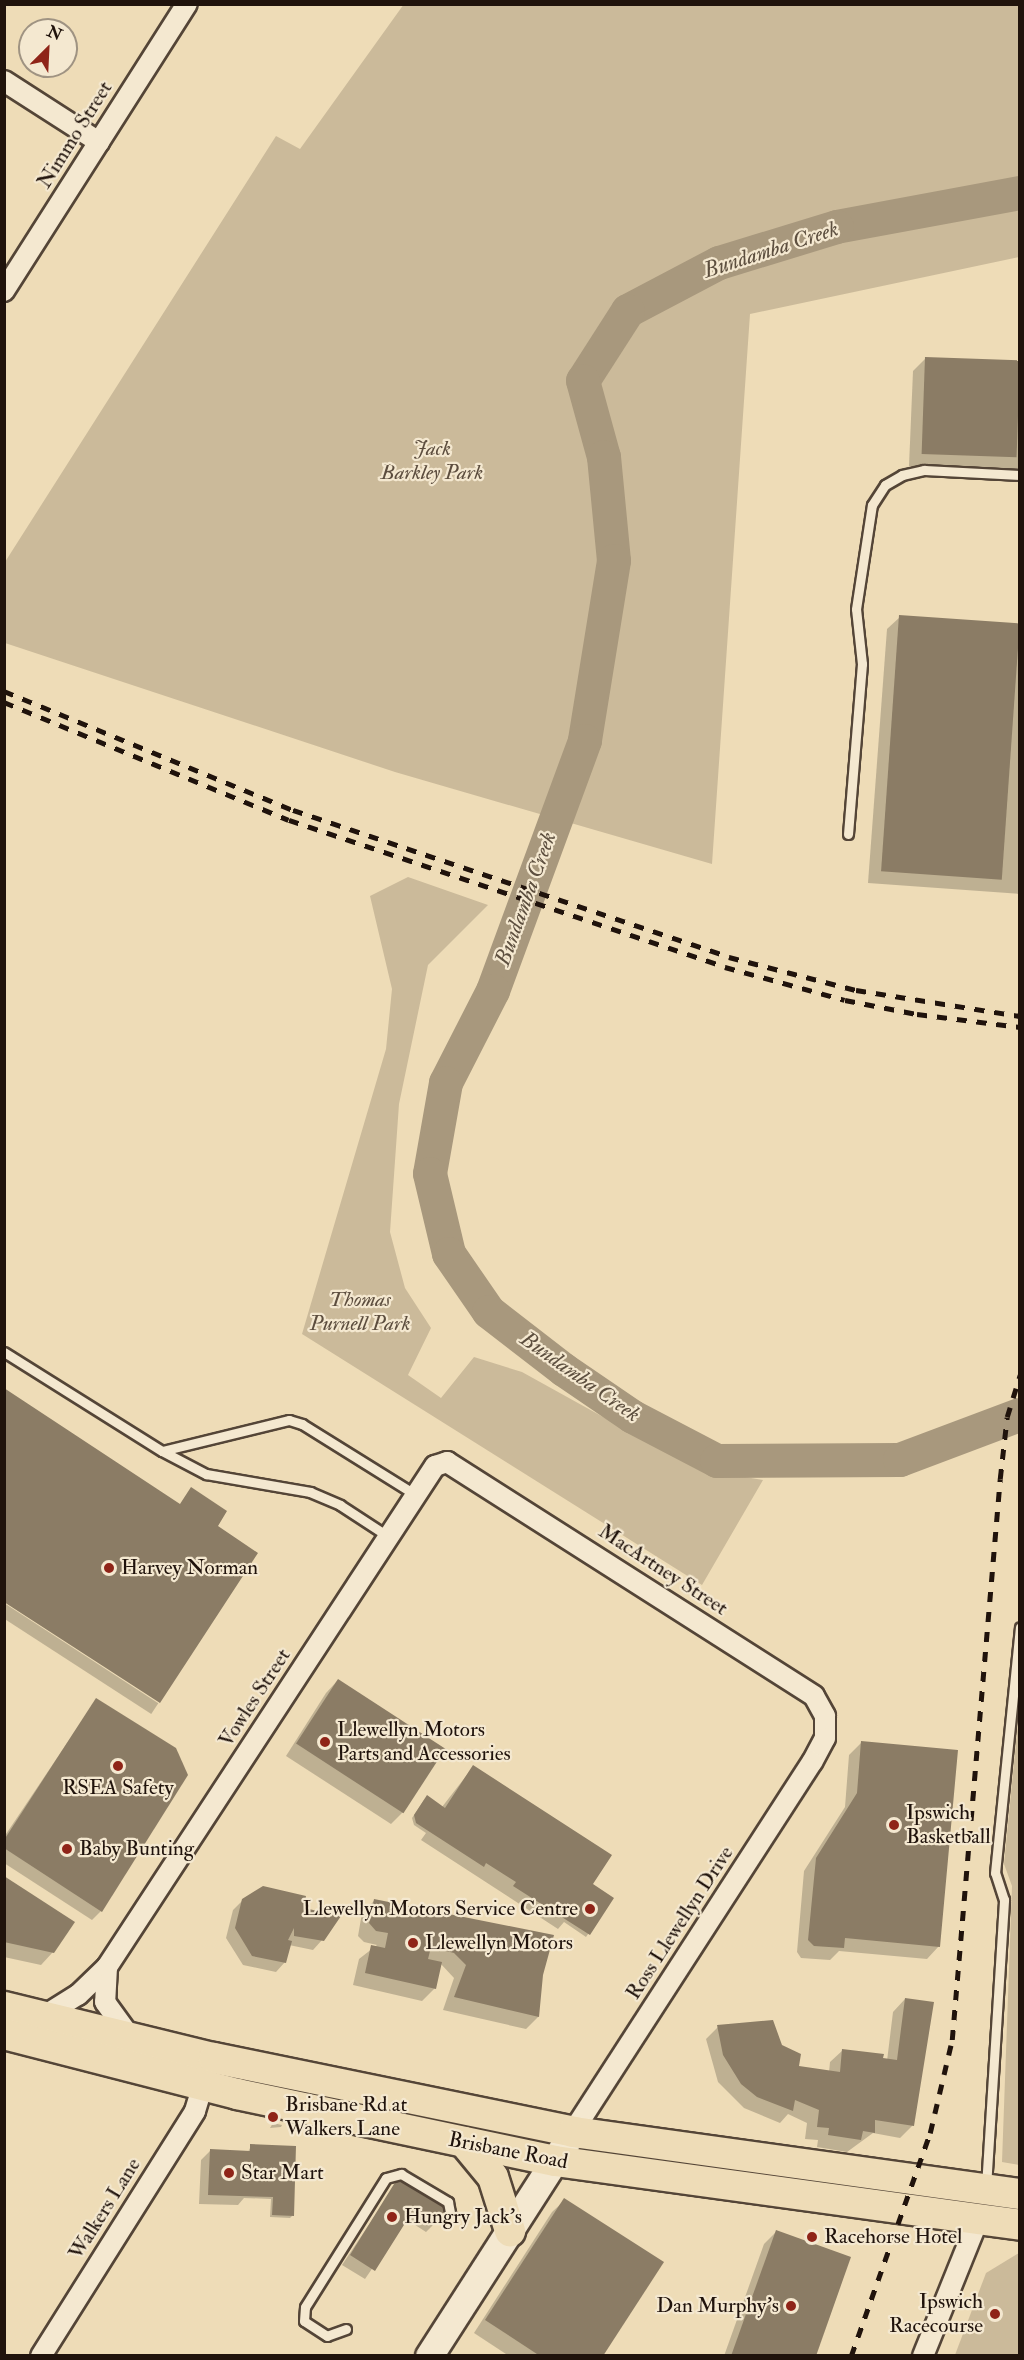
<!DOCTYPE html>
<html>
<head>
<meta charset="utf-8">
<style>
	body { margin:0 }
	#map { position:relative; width:1024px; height:2360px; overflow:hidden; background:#eedcb7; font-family:"IM FELL Double Pica",serif }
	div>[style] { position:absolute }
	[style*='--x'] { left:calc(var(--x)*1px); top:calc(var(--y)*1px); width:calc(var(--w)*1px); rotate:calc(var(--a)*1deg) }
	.green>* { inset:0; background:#cbba9a }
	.shadow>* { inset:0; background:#0003; transform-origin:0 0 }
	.river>* { height:34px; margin:-17px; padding:0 17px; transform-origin:17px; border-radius:17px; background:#a8987d }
	.building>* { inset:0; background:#8b7c65; transform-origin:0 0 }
	.roads { filter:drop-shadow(2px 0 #544537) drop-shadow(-2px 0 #544537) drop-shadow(0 2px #544537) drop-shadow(0 -2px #544537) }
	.lane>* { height:9px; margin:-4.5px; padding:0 4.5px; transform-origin:4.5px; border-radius:4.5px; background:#f4e8d0 }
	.street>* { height:20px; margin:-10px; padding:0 10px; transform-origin:10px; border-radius:10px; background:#f4e8d0 }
	.secondary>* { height:27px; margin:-13.5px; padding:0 13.5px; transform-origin:13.5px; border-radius:13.5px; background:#f4e8d0 }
	.primary>* { height:30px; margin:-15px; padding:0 15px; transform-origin:15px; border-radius:15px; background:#eedcb7 }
	.rail>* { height:4.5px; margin-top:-2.25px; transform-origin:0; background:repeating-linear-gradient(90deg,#20130c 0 10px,transparent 0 20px) }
	.dots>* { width:16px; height:16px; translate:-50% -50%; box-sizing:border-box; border:3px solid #f4e8d0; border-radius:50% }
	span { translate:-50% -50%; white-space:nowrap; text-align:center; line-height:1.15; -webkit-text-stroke:4.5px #f4e8d0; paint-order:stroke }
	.street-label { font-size:21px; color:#20130c }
	.park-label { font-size:21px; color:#5c4d3e; font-style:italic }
	.poi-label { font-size:21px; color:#20130c }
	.left { translate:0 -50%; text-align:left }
	.right { translate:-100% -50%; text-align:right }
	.water-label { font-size:22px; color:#5d4f3f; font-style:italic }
	.frame { position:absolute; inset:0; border:6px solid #20130c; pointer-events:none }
	.north { position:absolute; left:18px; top:18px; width:60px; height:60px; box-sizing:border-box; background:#f4e8d0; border:2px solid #9f9382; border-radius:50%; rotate:24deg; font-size:16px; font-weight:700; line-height:24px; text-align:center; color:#20130c }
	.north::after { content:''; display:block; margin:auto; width:21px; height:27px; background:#8f2418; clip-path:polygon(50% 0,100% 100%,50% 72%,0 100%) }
</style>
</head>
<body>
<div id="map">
	<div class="green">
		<i style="clip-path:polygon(404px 4px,1019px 5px,1019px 257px,750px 314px,712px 864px,395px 772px,5px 643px,5px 562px,276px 136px,300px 149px)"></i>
		<i style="clip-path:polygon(408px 877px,488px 905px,428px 965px,399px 1104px,390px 1232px,405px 1288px,431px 1328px,408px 1375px,441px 1398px,474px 1357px,522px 1372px,697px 1469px,763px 1480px,702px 1585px,302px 1334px,386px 1049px,392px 989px,370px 896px)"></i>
		<i style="clip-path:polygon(1019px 1713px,1020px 2165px,1019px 2165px,1002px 2162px,1012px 1886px,1004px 1864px)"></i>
		<i style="clip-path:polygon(1019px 2253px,1019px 2355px,955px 2355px,986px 2273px)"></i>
	</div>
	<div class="shadow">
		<i style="clip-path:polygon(926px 358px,1020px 363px,1020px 471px,909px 466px,913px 371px)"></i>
		<i style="clip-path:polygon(900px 617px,1020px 625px,1020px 894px,868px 883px,887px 629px)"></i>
		<i style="left:4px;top:1603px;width:184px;height:13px;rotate:33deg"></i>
		<i style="clip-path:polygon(338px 1680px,403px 1812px,391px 1824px,286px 1756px,326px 1693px)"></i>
		<i style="clip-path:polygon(96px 1700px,101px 1911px,92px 1920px,4px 1863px,4px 1837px)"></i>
		<i style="clip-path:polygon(862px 1742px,939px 1946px,927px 1959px,839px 1951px,830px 1960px,801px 1958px,797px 1952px,804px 1871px,845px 1807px,849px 1755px)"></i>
		<i style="clip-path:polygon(473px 1767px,591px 1885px,612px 1899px,586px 1937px,564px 1922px,558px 1929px,421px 1840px,426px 1833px,414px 1825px,412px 1818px,424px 1800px,442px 1807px)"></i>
		<i style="clip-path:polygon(4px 1878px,53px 1952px,41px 1965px,4px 1957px)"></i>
		<i style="clip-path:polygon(243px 1900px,302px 1909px,322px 1940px,313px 1950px,289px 1945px,285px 1962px,276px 1972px,243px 1965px,226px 1938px,233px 1910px)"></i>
		<i style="clip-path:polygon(374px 1901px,542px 1975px,538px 2017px,526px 2029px,443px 2010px,454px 1978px,440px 1963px,435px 1988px,422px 2001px,353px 1985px,359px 1959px,377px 1945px,364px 1942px,358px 1936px,362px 1913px)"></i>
		<i style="clip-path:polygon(905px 1999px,913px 2125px,900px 2138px,873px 2133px,847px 2152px,817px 2147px,818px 2140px,805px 2139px,807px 2123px,788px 2114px,780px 2123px,744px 2108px,718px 2082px,706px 2039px,718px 2027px,781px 2046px,798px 2068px,829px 2072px,830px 2062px,843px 2050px,887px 2061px,893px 2012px)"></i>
		<i style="clip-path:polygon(273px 2123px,282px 2125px,281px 2127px,270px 2128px)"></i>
		<i style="clip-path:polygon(251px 2146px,292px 2216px,290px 2218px,270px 2217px,271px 2199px,244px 2198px,238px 2205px,199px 2204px,201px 2160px,210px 2151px,248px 2152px)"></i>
		<i style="clip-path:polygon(400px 2178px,435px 2223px,426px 2232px,406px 2219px,365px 2279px,342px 2265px)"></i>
		<i style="clip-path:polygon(565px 2200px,601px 2356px,509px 2356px,474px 2333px,552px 2212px)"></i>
		<i style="clip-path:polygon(776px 2232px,814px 2356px,724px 2356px,764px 2244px)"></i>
	</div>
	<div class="river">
		<i style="--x:1020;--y:193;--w:186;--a:169.5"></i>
		<i style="--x:837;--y:227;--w:123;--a:163"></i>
		<i style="--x:719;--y:263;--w:103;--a:152.2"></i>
		<i style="--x:628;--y:311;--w:83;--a:122.7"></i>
		<i style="--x:583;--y:381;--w:79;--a:74.6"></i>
		<i style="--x:604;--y:457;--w:104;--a:84.5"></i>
		<i style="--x:614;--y:561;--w:182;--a:99.2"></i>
		<i style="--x:585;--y:741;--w:266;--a:110.2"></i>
		<i style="--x:493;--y:991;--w:103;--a:117.1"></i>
		<i style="--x:446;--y:1083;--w:92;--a:100"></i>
		<i style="--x:430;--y:1174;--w:82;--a:76.6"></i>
		<i style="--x:449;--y:1254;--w:70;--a:55.4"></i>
		<i style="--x:489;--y:1312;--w:95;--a:37.7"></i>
		<i style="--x:564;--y:1370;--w:83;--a:34.3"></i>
		<i style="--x:633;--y:1417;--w:95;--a:27.6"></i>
		<i style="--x:717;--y:1461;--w:183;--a:-0.3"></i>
		<i style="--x:900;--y:1460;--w:128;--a:-20.6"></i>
	</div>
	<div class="building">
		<i style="left:925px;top:357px;width:95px;height:97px;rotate:2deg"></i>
		<i style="left:899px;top:615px;width:121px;height:257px;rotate:4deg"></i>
		<i style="clip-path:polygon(4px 1388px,180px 1504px,191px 1487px,227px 1511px,218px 1526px,258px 1553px,160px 1703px,4px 1602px)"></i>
		<i style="left:338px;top:1679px;width:128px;height:77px;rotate:33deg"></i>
		<i style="clip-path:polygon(96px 1698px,176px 1748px,188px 1775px,102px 1912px,4px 1848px,4px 1840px)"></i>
		<i style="clip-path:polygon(861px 1741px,958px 1750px,940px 1947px,845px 1938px,844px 1948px,814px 1946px,808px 1940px,816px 1858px,857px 1793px)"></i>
		<i style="clip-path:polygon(473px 1765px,612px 1855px,593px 1884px,614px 1898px,590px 1935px,513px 1886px,516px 1882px,486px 1863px,484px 1867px,416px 1823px,414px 1815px,427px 1795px,445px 1808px)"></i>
		<i style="clip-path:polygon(4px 1876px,75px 1922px,54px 1953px,4px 1942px)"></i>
		<i style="clip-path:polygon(263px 1886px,306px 1896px,304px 1908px,341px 1916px,324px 1941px,294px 1936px,294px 1928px,288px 1940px,292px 1941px,286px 1963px,252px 1956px,235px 1928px,242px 1899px)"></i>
		<i style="clip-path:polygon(374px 1899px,554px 1935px,543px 1975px,539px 2017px,454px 1997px,466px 1965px,454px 1953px,431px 1947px,428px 1959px,442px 1962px,436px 1989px,365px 1973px,371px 1945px,385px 1948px,388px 1933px,376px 1931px,369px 1923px)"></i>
		<i style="clip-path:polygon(905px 1998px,934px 2002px,914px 2126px,875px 2120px,875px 2133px,863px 2131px,861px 2140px,828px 2135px,829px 2128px,817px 2127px,819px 2110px,795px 2100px,793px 2111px,757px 2097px,741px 2084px,723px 2055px,717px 2025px,773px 2020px,782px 2045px,801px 2054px,799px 2066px,840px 2072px,842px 2049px,884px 2054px,883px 2058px,897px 2060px)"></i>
		<i style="clip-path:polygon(250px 2144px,296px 2146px,294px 2216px,272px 2215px,273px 2197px,208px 2195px,210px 2149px,250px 2151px)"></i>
		<i style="clip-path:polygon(399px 2176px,447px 2206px,436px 2224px,414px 2209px,375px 2271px,350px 2255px)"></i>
		<i style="clip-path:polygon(564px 2198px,664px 2262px,603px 2356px,540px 2356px,485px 2320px)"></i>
		<i style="clip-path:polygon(776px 2230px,851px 2257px,816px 2356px,731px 2356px)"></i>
	</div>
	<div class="roads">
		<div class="lane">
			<i style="--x:848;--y:834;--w:171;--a:-85.3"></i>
			<i style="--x:862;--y:664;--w:55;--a:-96.2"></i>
			<i style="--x:856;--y:609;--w:105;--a:-81.3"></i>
			<i style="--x:872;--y:505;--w:24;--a:-57"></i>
			<i style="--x:885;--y:485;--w:20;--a:-30"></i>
			<i style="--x:902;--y:475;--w:23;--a:-13"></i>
			<i style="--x:924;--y:470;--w:96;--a:3"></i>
			<i style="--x:4;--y:1352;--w:186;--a:32.1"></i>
			<i style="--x:162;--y:1451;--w:50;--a:27.6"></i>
			<i style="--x:206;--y:1474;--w:106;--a:9.8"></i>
			<i style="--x:310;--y:1492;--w:33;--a:23"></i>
			<i style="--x:340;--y:1505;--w:59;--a:33.1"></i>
			<i style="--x:162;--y:1451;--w:131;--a:-13.7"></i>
			<i style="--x:289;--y:1420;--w:14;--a:17"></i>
			<i style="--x:302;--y:1424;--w:134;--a:31.9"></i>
			<i style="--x:986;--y:2187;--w:288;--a:-86.4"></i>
			<i style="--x:1004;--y:1900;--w:28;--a:-108"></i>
			<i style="--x:995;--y:1873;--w:247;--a:-84.2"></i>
			<i style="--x:346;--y:2329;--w:20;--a:160"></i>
			<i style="--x:327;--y:2336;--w:27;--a:-147"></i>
			<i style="--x:304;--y:2321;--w:14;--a:-86"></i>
			<i style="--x:305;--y:2307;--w:152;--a:-57.9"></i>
			<i style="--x:386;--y:2178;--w:16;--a:-15"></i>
			<i style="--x:401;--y:2174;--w:55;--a:30.8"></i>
			<i style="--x:448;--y:2202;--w:16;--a:79"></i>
		</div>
		<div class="street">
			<i style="--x:4;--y:81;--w:113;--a:32.7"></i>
			<i style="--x:4;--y:291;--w:340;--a:-57.5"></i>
			<i style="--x:107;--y:1967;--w:35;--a:93"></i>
			<i style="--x:105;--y:2002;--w:44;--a:54.2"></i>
			<i style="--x:44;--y:2016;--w:40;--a:-32"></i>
			<i style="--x:78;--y:1995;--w:40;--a:-44"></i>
			<i style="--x:107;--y:1967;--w:599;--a:-56.79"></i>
			<i style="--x:435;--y:1466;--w:13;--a:-18"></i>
			<i style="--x:447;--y:1462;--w:435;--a:32.5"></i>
			<i style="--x:814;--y:1696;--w:23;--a:61"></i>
			<i style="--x:825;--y:1716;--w:22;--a:90"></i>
			<i style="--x:825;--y:1738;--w:27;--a:118"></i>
			<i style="--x:812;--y:1762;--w:440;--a:122.9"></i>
			<i style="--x:41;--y:2356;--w:289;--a:-57.8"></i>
			<i style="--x:195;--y:2111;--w:27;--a:-73"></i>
			<i style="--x:923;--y:2356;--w:147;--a:-68"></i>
		</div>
		<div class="secondary">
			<i style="--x:429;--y:2356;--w:253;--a:-57.3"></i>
		</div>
		<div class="primary">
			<i style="--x:4;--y:2007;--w:216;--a:13.7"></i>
			<i style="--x:214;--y:2058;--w:367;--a:11.6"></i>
			<i style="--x:573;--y:2132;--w:451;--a:7.9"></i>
			<i style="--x:4;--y:2034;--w:241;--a:14.4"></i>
			<i style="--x:237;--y:2094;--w:325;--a:11.9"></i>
			<i style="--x:555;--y:2161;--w:469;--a:7.8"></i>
			<i style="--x:464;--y:2142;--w:45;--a:50.4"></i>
			<i style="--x:493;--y:2177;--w:57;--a:72.5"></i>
		</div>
	</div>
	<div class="rail">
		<i style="--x:4;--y:691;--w:313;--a:22.4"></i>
		<i style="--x:293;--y:810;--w:460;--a:18.6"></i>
		<i style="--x:729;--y:957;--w:131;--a:14.6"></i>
		<i style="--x:856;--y:990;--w:166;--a:9"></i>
		<i style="--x:4;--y:702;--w:308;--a:22.5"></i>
		<i style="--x:289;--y:820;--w:460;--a:18.6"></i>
		<i style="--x:725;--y:967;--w:124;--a:15.4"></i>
		<i style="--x:845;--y:1000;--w:73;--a:11"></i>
		<i style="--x:917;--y:1014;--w:104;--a:7.2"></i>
		<i style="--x:851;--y:2356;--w:237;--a:-70.5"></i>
		<i style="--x:930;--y:2133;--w:96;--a:-76.7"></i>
		<i style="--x:952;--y:2040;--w:563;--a:-85.11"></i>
		<i style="--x:1000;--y:1479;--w:62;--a:-83.6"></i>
		<i style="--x:1007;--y:1417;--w:44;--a:-72.8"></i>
	</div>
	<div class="dots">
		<i style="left:109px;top:1568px;background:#8f2418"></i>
		<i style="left:325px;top:1742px;background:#8f2418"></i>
		<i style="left:118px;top:1766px;background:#8f2418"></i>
		<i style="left:894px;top:1825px;background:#8f2418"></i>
		<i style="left:67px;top:1849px;background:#8f2418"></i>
		<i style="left:590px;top:1909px;background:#8f2418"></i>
		<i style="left:413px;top:1943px;background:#8f2418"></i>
		<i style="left:273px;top:2117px;background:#8f2418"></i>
		<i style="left:229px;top:2173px;background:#8f2418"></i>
		<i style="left:392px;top:2217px;background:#8f2418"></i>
		<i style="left:812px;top:2237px;background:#8f2418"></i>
		<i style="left:791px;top:2306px;background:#8f2418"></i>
		<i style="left:995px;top:2314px;background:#8f2418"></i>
	</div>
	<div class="street-label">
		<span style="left:75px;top:135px;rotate:-58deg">Nimmo Street</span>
		<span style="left:663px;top:1570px;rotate:33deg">MacArtney Street</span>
		<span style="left:255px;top:1698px;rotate:-57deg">Vowles Street</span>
		<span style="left:680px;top:1923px;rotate:-57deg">Ross Llewellyn Drive</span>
		<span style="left:508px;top:2151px;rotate:11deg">Brisbane Road</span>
		<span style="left:105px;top:2209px;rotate:-58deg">Walkers Lane</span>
	</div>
	<div class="park-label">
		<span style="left:432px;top:461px">Jack<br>Barkley Park</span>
		<span style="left:360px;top:1312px">Thomas<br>Purnell Park</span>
	</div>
	<div class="poi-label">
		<span class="left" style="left:121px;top:1568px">Harvey Norman</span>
		<span class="left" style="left:337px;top:1742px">Llewellyn Motors<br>Parts and Accessories</span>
		<span style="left:118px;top:1788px">RSEA Safety</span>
		<span class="left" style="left:906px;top:1825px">Ipswich<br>Basketball</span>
		<span class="left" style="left:79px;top:1849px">Baby Bunting</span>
		<span class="right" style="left:578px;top:1909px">Llewellyn Motors Service Centre</span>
		<span class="left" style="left:425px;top:1943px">Llewellyn Motors</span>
		<span class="left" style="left:285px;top:2117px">Brisbane Rd at<br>Walkers Lane</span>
		<span class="left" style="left:241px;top:2173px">Star Mart</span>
		<span class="left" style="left:404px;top:2217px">Hungry Jack's</span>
		<span class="left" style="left:824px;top:2237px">Racehorse Hotel</span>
		<span class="right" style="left:983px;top:2314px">Ipswich<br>Racecourse</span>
		<span class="right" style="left:779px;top:2306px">Dan Murphy's</span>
	</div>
	<div class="water-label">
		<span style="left:771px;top:250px;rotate:-18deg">Bundamba Creek</span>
		<span style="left:526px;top:899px;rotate:-70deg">Bundamba Creek</span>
		<span style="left:580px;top:1377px;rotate:35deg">Bundamba Creek</span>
	</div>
	<div class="frame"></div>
	<div class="north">N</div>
</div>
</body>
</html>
